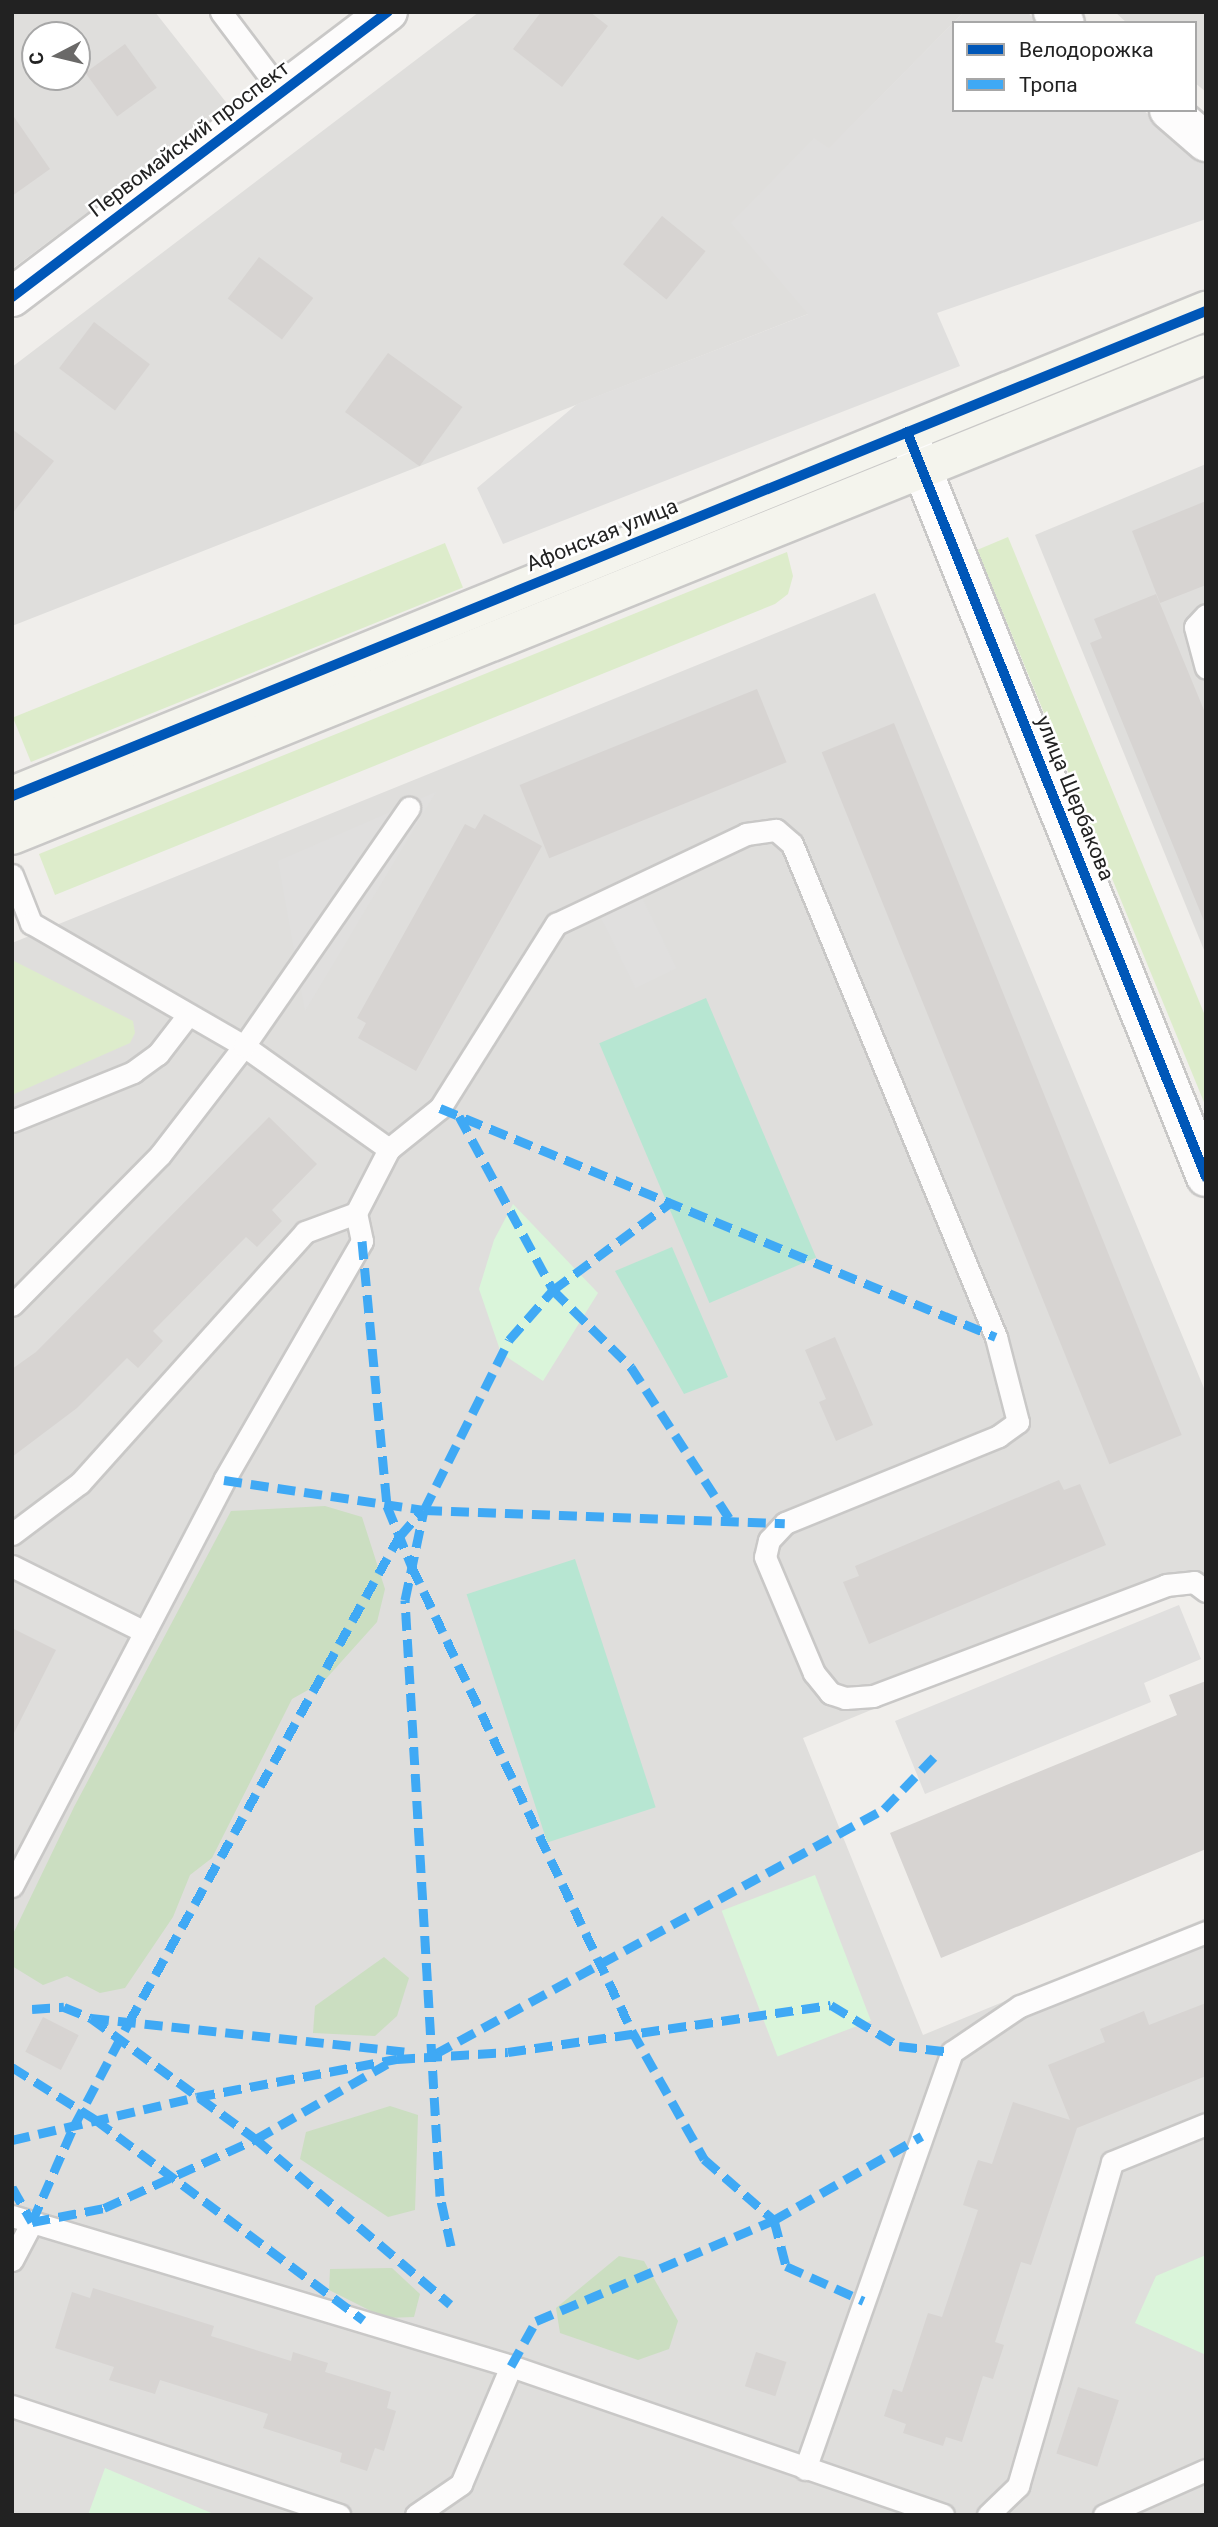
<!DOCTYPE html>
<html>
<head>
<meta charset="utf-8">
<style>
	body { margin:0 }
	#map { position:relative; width:1218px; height:2527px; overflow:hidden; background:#f0eeeb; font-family:Roboto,sans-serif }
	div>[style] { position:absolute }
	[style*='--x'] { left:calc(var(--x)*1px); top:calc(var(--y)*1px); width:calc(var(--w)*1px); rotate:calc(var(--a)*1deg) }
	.residential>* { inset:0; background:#dfdedc }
	.grass>* { inset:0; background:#ddeccb; transform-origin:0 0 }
	.forest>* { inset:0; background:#cbdec1 }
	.park>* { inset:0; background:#daf5da; transform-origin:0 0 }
	.pitch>* { inset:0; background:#b7e6d2; transform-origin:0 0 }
	.parking>* { inset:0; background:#e0dfde; transform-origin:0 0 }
	.building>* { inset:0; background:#d7d4d2; transform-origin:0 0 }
	.roads { filter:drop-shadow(2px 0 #c9c8c7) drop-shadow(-2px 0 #c9c8c7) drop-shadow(0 2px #c9c8c7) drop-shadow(0 -2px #c9c8c7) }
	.lane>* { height:21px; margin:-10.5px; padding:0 10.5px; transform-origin:10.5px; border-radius:10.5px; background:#fdfcfc }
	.street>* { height:38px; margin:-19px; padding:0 19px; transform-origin:19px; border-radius:19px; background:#fdfcfc }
	.secondary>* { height:38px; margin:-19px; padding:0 19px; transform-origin:19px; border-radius:19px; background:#f4f4ed }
	.quiet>* { height:9px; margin-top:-4.5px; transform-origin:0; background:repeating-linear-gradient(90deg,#3fa9f5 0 18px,transparent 0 27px) }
	.cycleway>* { height:10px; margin:-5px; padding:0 5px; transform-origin:5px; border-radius:5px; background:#0057b8 }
	span { translate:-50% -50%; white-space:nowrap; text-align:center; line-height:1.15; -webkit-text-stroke:5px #fff; paint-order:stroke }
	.street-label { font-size:21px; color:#222 }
	.frame { position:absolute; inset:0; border:14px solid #222; pointer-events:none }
	.legend { position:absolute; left:952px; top:21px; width:245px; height:91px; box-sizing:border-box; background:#fff; border:2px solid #a7a7a7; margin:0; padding:9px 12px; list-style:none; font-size:21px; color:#222 }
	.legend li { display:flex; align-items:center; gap:14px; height:35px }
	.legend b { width:35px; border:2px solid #a7a7a7 }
	.north { position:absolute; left:21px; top:21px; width:70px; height:70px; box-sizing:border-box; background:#fff; border:2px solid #a7a7a7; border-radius:50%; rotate:263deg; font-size:19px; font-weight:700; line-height:28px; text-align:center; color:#222 }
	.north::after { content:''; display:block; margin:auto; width:24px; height:32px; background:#6a6968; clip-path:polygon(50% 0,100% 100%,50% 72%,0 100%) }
</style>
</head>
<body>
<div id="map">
	<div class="residential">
		<i style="clip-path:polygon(evenodd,12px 12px,155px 12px,229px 106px,12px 269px,12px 12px,35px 35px,77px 35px,77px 77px,35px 77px,35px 35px)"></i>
		<i style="clip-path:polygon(479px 12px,964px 12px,829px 149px,808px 314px,12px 626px,12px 367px)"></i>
		<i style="clip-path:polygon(1115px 12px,1206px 12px,1206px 92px,1195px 83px,1195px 23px,1127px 23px)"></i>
		<i style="clip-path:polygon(1206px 464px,1206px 955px,1035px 535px)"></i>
		<i style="clip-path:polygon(875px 593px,1206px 1393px,1206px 1572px,803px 1738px,923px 2035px,1206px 1918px,1206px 2515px,12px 2515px,12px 943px)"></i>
	</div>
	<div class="grass">
		<i style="clip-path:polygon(1008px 537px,1206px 1018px,1206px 1107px,977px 550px)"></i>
		<i style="left:445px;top:543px;width:48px;height:466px;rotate:68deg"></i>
		<i style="clip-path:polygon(787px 552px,793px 576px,788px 594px,775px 604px,55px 895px,39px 854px)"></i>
		<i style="clip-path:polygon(12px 960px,133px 1021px,135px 1033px,130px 1043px,12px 1095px)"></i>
	</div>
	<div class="forest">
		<i style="clip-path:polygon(325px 1506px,362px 1517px,385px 1589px,377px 1622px,324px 1681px,292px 1699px,212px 1858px,190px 1875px,173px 1917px,125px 1988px,100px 1993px,67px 1976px,43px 1985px,12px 1966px,12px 1936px,74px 1807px,231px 1511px)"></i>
		<i style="clip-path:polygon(384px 1957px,409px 1978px,397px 2016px,375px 2036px,313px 2033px,315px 2006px)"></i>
		<i style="clip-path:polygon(390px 2106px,418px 2115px,415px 2210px,388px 2217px,300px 2159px,306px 2132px)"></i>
		<i style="clip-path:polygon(619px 2256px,644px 2261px,678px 2321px,669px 2349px,638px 2360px,560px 2333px,556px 2308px)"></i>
		<i style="clip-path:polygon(392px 2268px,420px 2294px,414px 2317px,385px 2318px,329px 2290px,330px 2269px)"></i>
	</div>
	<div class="park">
		<i style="clip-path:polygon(513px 1204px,598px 1293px,543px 1381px,501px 1353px,479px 1289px,494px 1240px)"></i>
		<i style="left:815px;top:1875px;width:156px;height:100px;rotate:69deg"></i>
		<i style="clip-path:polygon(1206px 2255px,1206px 2355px,1135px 2323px,1156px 2276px)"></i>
		<i style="clip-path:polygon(105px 2468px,216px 2515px,88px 2515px)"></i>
	</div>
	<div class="pitch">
		<i style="left:706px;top:998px;width:282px;height:116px;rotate:67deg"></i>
		<i style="clip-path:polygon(672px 1247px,728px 1377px,684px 1394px,615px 1271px)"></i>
		<i style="left:575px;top:1559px;width:261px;height:114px;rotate:72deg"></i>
	</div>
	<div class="parking">
		<i style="clip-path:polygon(964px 12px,1027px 12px,1039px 23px,954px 23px,954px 110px,1143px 110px,1206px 164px,1206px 219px,937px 313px,960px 366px,503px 544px,477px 488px,577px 404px,808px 314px,731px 223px,814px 138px,829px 148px)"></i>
		<i style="clip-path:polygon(436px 792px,305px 1011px,278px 861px)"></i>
		<i style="left:642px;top:897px;width:79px;height:46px;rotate:64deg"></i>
		<i style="clip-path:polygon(1179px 1605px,1201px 1659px,1144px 1683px,1151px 1702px,925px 1794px,895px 1721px)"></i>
	</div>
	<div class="building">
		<i style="clip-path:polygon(541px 12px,590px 12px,608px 26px,562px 87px,513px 49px)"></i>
		<i style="left:125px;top:44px;width:54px;height:49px;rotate:54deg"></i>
		<i style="clip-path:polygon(12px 114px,50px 169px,12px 196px)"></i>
		<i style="left:662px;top:216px;width:56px;height:62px;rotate:39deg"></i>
		<i style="left:259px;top:257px;width:68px;height:52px;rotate:37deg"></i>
		<i style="left:94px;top:322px;width:70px;height:58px;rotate:37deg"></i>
		<i style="left:388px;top:353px;width:92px;height:73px;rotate:36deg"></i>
		<i style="clip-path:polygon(12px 429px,54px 461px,12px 514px)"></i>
		<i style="clip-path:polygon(1206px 501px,1206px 585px,1160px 603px,1132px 531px)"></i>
		<i style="clip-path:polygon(1156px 594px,1206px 715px,1204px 921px,1090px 643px,1102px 638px,1094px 619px)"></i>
		<i style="left:757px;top:689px;width:79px;height:256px;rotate:68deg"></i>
		<i style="left:894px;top:723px;width:768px;height:78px;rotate:68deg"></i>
		<i style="clip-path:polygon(484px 814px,542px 846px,416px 1071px,358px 1038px,366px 1023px,357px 1018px,465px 824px,475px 829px)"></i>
		<i style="clip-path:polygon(269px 1117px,317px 1164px,272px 1210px,282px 1221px,257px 1247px,246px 1237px,153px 1331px,163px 1341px,138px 1368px,127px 1358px,77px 1408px,12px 1457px,12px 1369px,36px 1352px)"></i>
		<i style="clip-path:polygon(835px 1337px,873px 1425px,836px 1441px,819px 1402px,826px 1399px,805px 1350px)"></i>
		<i style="clip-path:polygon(1059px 1480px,1064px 1490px,1080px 1484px,1106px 1545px,869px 1644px,843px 1582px,859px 1576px,855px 1566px)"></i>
		<i style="clip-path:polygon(12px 1628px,56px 1650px,12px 1737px)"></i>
		<i style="clip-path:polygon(1206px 1681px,1206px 1849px,941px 1958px,890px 1833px,1177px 1715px,1169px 1695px)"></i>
		<i style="clip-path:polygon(1206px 2003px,1206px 2076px,1077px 2128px,1031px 2265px,1021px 2262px,995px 2342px,1004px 2345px,993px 2379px,983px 2376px,962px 2442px,946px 2437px,943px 2446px,903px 2433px,906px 2424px,884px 2416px,893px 2389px,902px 2392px,928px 2313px,942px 2317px,978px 2210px,963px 2205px,970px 2183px,978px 2160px,992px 2164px,1013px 2102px,1070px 2120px,1048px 2065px,1105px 2042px,1100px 2029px,1144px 2011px,1149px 2025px)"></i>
		<i style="left:43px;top:2017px;width:40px;height:39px;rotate:27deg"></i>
		<i style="clip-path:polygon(93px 2288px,214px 2326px,211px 2336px,291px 2361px,293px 2352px,328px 2363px,325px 2372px,391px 2392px,387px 2408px,396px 2411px,384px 2451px,375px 2448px,367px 2471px,340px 2462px,342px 2453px,263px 2428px,268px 2414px,160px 2380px,155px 2394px,109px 2380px,114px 2367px,55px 2348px,72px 2292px,90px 2298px)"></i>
		<i style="left:756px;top:2352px;width:32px;height:36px;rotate:18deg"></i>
		<i style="left:1078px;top:2387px;width:43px;height:70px;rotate:18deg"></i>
	</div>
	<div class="roads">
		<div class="lane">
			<i style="--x:221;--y:12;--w:101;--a:53"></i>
			<i style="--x:1206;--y:615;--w:16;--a:133"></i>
			<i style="--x:1195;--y:627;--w:42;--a:75"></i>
			<i style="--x:12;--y:875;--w:52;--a:68.4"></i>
			<i style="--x:31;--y:923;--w:246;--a:30"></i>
			<i style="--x:244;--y:1046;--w:178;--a:35.4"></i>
			<i style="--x:12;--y:1121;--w:131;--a:-22"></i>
			<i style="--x:133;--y:1072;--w:31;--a:-36"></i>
			<i style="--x:158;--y:1054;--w:49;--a:-52.4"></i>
			<i style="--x:12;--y:1305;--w:211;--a:-45.4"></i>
			<i style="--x:160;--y:1155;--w:138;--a:-52.4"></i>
			<i style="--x:244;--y:1046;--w:290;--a:-55.3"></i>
			<i style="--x:12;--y:1534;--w:85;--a:-36.9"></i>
			<i style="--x:80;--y:1483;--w:337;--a:-48.1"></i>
			<i style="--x:305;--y:1232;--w:54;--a:-20.4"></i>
			<i style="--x:12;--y:1566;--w:148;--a:26.4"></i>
			<i style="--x:12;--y:1886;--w:458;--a:-62.4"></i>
			<i style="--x:224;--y:1480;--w:276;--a:-60"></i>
			<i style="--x:362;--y:1241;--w:29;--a:-102"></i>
			<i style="--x:356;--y:1213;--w:72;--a:-62.7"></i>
			<i style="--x:389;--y:1149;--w:65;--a:-38.8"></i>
			<i style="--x:440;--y:1108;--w:218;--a:-57.8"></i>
			<i style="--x:556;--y:924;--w:210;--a:-25.3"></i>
			<i style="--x:746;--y:834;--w:30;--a:-8"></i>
			<i style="--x:776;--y:830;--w:21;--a:41"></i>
			<i style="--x:792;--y:844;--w:534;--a:67.52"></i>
			<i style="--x:996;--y:1337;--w:88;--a:75.5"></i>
			<i style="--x:1018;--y:1422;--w:24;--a:144"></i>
			<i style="--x:999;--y:1436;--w:231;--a:157.9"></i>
			<i style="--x:785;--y:1523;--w:23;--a:133"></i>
			<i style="--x:769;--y:1540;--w:17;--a:103"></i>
			<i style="--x:765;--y:1557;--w:126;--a:67.1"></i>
			<i style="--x:814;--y:1673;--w:26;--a:51"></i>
			<i style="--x:830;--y:1693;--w:16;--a:18"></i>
			<i style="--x:845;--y:1698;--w:28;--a:-4"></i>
			<i style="--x:873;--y:1696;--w:313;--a:-20.7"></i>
			<i style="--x:1166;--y:1585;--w:28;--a:-6"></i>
			<i style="--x:1194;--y:1582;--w:15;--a:37"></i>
			<i style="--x:12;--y:2216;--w:521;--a:16.73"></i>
			<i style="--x:511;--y:2366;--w:457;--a:19"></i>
			<i style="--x:12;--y:2260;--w:43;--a:-62.2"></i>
			<i style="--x:12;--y:2406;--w:345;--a:18.4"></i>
			<i style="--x:805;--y:2469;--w:442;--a:-70.6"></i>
			<i style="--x:952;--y:2052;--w:82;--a:-34.1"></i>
			<i style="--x:1020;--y:2006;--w:200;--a:-21.7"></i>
			<i style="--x:416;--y:2515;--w:55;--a:-34.6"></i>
			<i style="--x:461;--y:2484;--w:128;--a:-67"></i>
			<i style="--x:988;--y:2515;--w:42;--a:-44"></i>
			<i style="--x:1018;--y:2486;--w:337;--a:-73.8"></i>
			<i style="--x:1112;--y:2162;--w:101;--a:-22"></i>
			<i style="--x:1104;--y:2515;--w:111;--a:-23.8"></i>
		</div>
		<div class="street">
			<i style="--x:1053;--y:12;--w:16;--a:43"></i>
			<i style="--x:1169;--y:110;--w:49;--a:40.9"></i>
			<i style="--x:12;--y:297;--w:472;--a:-37.2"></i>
			<i style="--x:910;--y:439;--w:795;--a:68.15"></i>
		</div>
		<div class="secondary">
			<i style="--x:12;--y:796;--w:1289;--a:-22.11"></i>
			<i style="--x:12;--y:835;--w:1287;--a:-21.94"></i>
		</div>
	</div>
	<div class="quiet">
		<i style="--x:440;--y:1108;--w:601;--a:22.39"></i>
		<i style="--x:459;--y:1116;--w:198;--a:61.6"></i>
		<i style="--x:553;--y:1290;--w:110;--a:44.6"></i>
		<i style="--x:631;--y:1367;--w:184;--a:57"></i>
		<i style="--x:362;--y:1241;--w:266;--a:84.6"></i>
		<i style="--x:387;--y:1506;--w:66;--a:67.7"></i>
		<i style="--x:412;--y:1567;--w:514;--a:64.63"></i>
		<i style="--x:632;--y:2031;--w:147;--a:60.6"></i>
		<i style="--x:704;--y:2159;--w:93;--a:41.1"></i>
		<i style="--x:774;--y:2220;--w:48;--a:75.4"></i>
		<i style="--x:786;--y:2266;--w:85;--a:24.2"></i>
		<i style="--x:224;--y:1480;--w:202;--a:8.5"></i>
		<i style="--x:424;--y:1510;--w:361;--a:2.1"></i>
		<i style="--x:32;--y:2009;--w:32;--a:-4"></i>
		<i style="--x:64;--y:2007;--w:29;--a:22"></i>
		<i style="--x:91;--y:2018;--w:205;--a:36.3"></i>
		<i style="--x:256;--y:2139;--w:255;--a:40.4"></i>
		<i style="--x:91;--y:2018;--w:319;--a:6.1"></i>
		<i style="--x:435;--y:2054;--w:511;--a:-28.62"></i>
		<i style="--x:884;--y:1809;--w:74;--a:-46.1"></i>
		<i style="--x:12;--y:2067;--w:99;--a:32.2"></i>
		<i style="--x:96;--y:2120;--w:334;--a:36.8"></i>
		<i style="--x:12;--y:2140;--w:190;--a:-13.1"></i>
		<i style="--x:197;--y:2097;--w:204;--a:-10.8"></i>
		<i style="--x:397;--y:2059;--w:111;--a:-3.6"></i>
		<i style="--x:508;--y:2052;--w:326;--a:-8.3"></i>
		<i style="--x:831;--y:2005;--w:79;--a:31.1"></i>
		<i style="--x:899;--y:2046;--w:53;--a:6.5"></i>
		<i style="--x:12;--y:2187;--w:40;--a:60.3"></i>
		<i style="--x:32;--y:2222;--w:105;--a:-66.4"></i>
		<i style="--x:74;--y:2126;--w:118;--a:-62.1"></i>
		<i style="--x:129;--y:2022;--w:555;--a:-60.9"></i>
		<i style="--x:399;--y:1537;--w:35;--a:-49"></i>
		<i style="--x:32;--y:2222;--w:73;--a:-11"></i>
		<i style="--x:104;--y:2208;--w:167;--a:-24.4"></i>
		<i style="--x:256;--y:2139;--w:151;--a:-29.8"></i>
		<i style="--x:451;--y:2246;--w:51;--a:-102.4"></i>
		<i style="--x:440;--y:2196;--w:597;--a:-93.36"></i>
		<i style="--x:405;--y:1600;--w:92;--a:-78.1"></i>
		<i style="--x:424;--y:1510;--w:190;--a:-63.4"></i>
		<i style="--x:509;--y:1340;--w:67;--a:-48.7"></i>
		<i style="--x:553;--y:1290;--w:149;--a:-36.6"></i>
		<i style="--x:511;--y:2366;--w:51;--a:-60.9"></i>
		<i style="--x:536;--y:2321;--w:259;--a:-23"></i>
		<i style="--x:774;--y:2220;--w:170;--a:-29.6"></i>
	</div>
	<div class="cycleway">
		<i style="--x:12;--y:297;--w:472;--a:-37.2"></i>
		<i style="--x:907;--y:432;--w:803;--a:68.13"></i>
		<i style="--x:12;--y:796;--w:1289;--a:-22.11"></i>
	</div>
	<div class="street-label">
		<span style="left:189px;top:139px;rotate:-37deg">Первомайский проспект</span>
		<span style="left:602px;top:535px;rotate:-22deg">Афонская улица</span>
		<span style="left:1075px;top:798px;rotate:68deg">улица Щербакова</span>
	</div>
	<div class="frame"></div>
	<ul class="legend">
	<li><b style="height:9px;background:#0057b8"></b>Велодорожка</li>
	<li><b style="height:9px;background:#3fa9f5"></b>Тропа</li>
	</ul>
	<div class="north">С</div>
</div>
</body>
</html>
